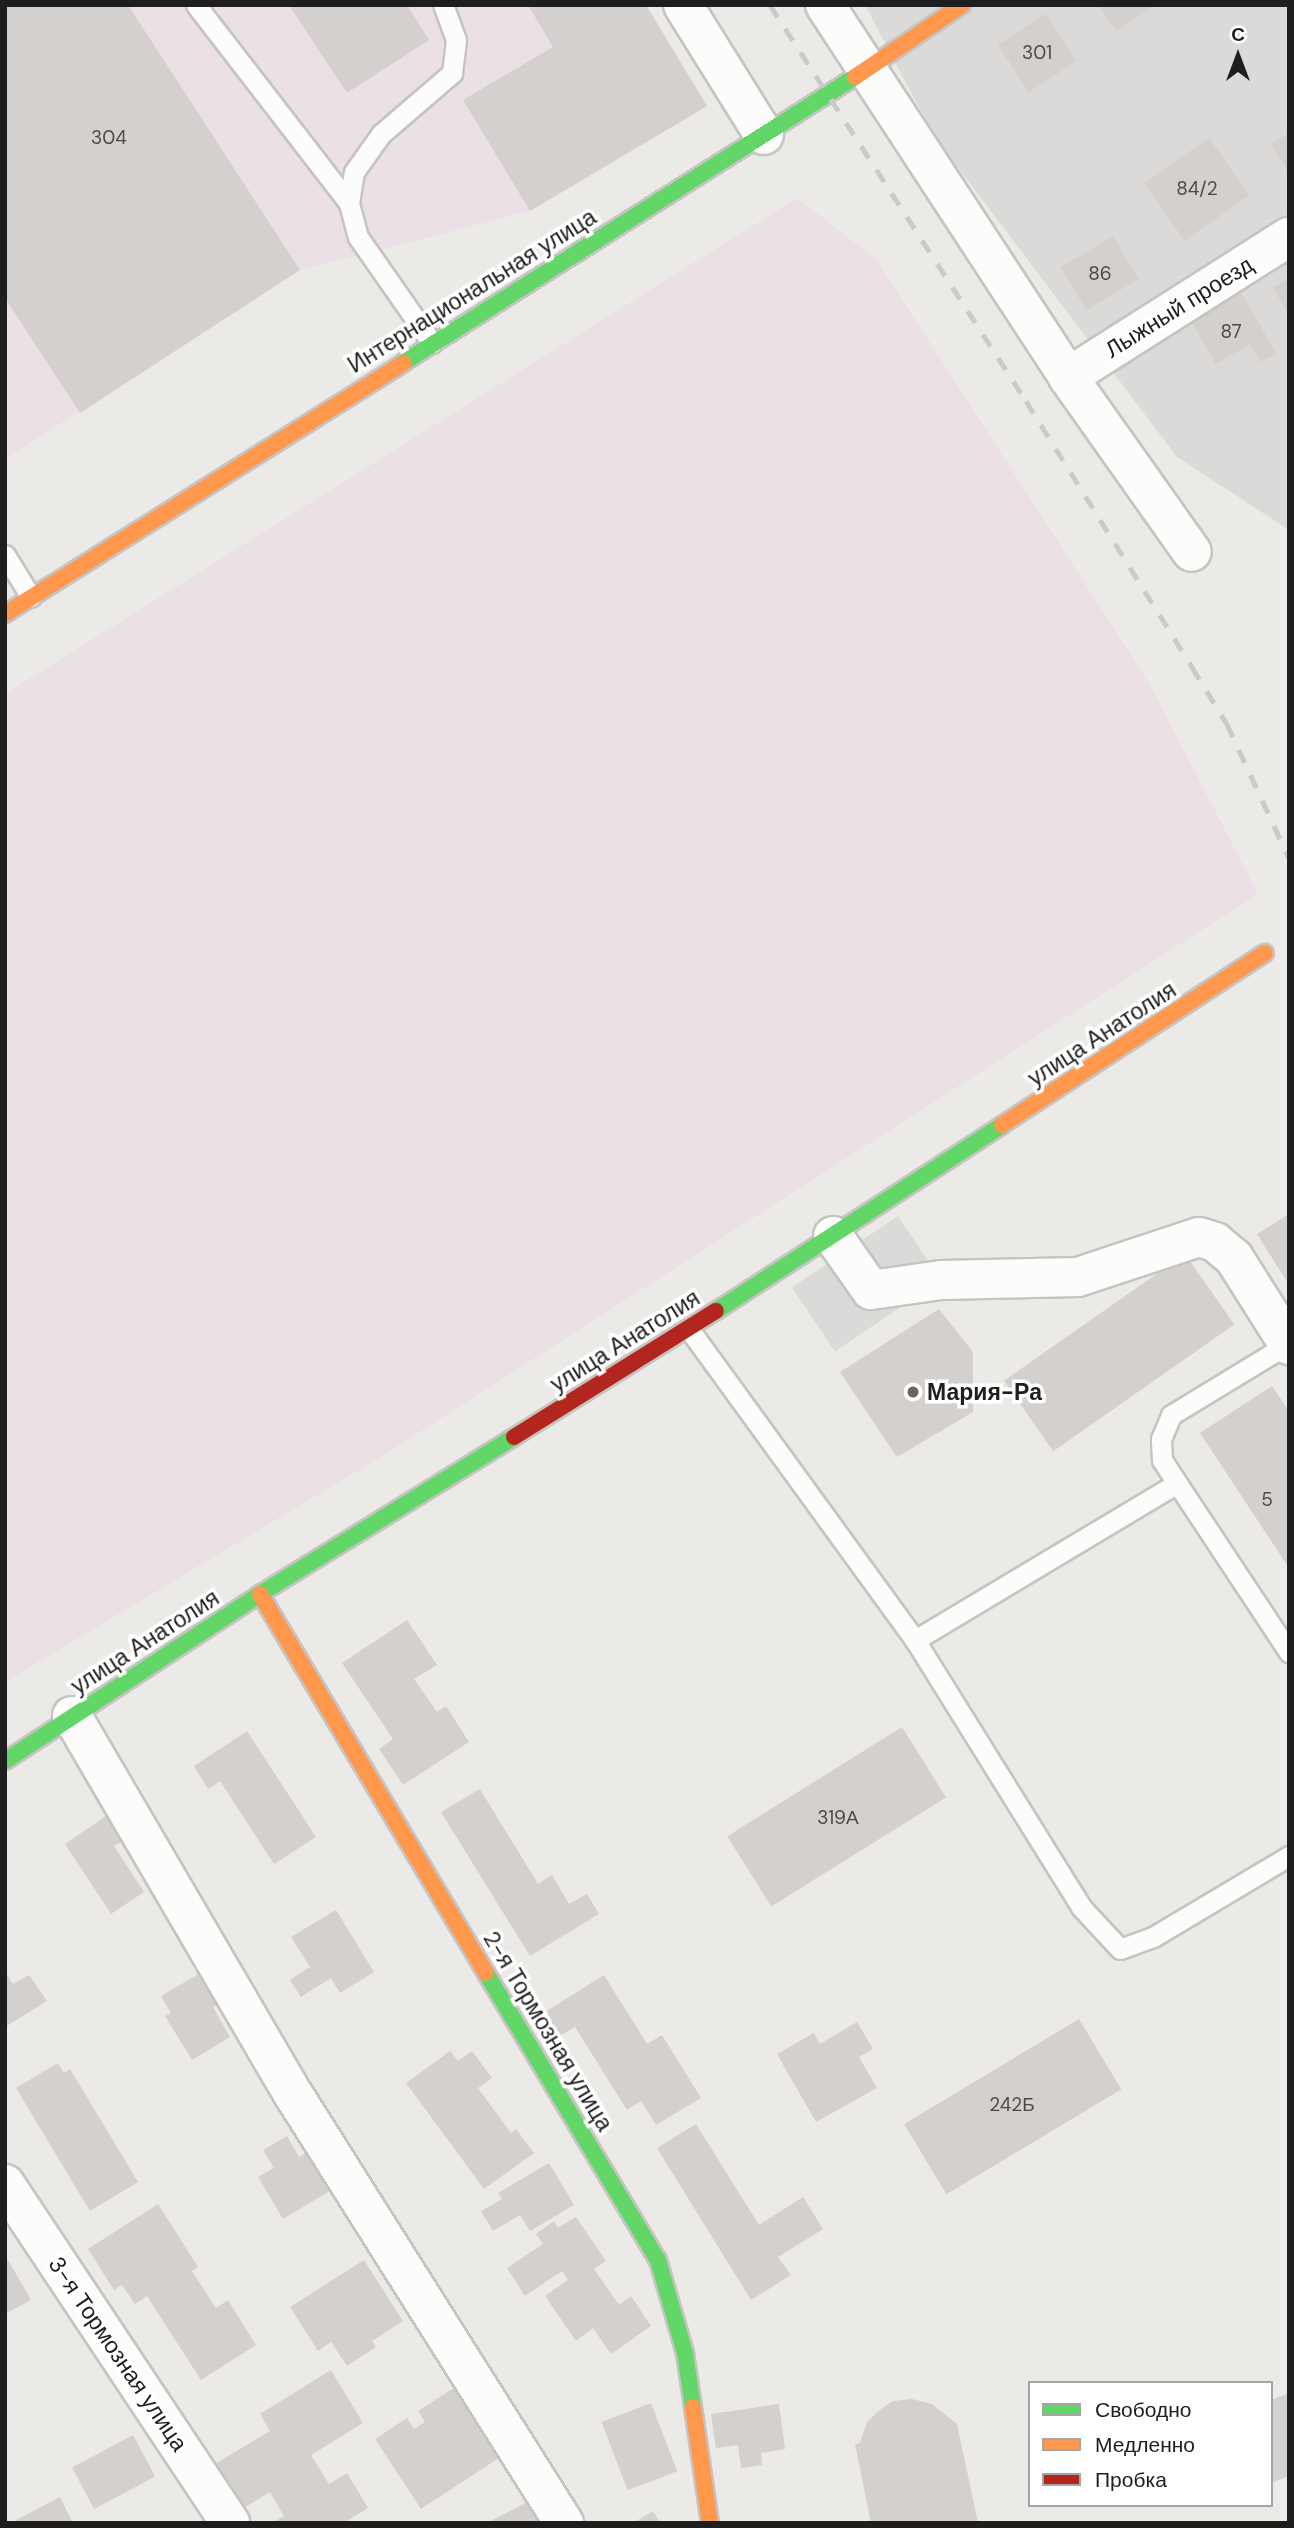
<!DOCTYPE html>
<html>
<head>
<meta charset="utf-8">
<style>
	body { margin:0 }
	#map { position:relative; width:1294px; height:2528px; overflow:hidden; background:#eceae7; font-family:"DM Sans",sans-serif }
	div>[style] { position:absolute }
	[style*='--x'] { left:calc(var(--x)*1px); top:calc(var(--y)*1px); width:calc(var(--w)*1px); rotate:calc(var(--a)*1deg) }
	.residential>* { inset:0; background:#dbdad8 }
	.industrial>* { inset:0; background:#eae0e6 }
	.religious>* { inset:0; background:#dadad8; transform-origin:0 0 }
	.building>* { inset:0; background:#d3d0ce; transform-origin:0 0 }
	.roads { filter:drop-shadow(2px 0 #c5c4c3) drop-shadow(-2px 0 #c5c4c3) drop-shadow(0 2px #c5c4c3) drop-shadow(0 -2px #c5c4c3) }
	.lane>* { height:19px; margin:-9.5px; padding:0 9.5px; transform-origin:9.5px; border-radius:9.5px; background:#fcfcfb }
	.street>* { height:38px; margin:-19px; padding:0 19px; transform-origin:19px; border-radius:19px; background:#fcfcfb }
	.fast>* { height:16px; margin:-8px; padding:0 8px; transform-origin:8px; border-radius:8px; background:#63d668 }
	.slow>* { height:16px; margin:-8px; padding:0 8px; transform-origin:8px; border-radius:8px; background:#ff974d }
	.jam>* { height:16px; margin:-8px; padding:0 8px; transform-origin:8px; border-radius:8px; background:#b3261e }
	.rail>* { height:5px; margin-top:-2.5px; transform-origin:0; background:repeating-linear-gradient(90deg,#cacac9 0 14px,transparent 0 28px) }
	.dots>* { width:19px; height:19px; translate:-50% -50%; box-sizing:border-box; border:4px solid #fff; border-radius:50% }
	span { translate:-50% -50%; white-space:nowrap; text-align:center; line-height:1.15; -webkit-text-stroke:7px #fff; paint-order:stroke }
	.number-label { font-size:19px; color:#4b4a4a }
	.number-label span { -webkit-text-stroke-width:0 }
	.street-label { font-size:23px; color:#1e1e1e }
	.poi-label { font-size:23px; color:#1e1e1e; font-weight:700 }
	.left { translate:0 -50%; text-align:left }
	.frame { position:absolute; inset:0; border:7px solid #1e1e1e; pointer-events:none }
	.legend { position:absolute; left:1028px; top:2381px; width:245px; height:126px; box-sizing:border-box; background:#fff; border:2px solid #a5a5a5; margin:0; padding:9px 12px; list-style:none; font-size:21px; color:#1e1e1e }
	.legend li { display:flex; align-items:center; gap:14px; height:35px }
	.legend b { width:35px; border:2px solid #a5a5a5 }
	.north { position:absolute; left:1203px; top:21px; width:70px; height:70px; -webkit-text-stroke:5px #fff; paint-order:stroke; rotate:0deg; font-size:19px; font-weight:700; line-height:28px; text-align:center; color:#1e1e1e }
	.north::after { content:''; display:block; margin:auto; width:24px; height:32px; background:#1e1e1e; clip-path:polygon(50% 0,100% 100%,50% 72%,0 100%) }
</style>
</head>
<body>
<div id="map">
	<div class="residential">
		<i style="clip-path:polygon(865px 5px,1289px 5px,1289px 530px,1177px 457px,934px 136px)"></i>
	</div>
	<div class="industrial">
		<i style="clip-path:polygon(5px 5px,646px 5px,707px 106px,530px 211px,300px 270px,5px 459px)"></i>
		<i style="clip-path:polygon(797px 198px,876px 259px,1149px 683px,1258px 894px,379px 1458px,5px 1682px,5px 694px)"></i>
	</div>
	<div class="religious">
		<i style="left:898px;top:1216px;width:77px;height:128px;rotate:56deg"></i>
	</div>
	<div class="building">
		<i style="clip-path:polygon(5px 5px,128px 5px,300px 270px,80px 413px,5px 298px)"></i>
		<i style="clip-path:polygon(289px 5px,407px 5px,429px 40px,347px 93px)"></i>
		<i style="clip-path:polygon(528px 5px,646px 5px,707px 106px,530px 211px,463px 100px,553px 47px)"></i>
		<i style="clip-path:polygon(1098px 5px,1155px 5px,1116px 31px)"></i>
		<i style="left:1046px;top:14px;width:56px;height:57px;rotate:57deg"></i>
		<i style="clip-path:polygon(1289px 133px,1289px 173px,1271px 144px)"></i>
		<i style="left:1209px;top:138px;width:70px;height:79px;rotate:55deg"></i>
		<i style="left:1113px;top:236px;width:50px;height:61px;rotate:59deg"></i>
		<i style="clip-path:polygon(1289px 278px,1289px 314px,1273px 288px)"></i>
		<i style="clip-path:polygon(1240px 291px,1276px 353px,1260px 362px,1250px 344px,1216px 364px,1190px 320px)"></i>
		<i style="clip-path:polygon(1289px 1214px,1289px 1285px,1257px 1234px)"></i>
		<i style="left:1185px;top:1254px;width:86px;height:221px;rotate:55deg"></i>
		<i style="clip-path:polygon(939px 1309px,973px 1352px,973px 1412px,897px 1457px,840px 1372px)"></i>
		<i style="clip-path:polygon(1272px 1386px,1289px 1411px,1289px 1568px,1200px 1433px)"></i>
		<i style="clip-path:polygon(407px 1620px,437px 1665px,414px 1679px,437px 1712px,446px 1706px,469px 1742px,403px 1785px,379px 1749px,393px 1739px,342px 1663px)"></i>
		<i style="left:902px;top:1727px;width:83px;height:206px;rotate:58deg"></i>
		<i style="clip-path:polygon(247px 1731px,316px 1837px,274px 1864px,220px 1781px,208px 1789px,194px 1766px)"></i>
		<i style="clip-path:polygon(480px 1789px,538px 1884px,552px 1875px,569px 1904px,587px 1894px,599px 1914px,530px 1956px,441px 1812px)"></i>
		<i style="clip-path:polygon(106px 1816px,122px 1841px,114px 1846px,144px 1892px,111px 1914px,65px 1844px)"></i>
		<i style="clip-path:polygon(336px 1910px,374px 1972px,340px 1993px,331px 1978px,301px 1997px,290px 1980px,310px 1967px,291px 1937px)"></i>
		<i style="clip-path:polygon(5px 1971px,13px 1984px,29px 1975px,47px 2001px,5px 2027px)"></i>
		<i style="clip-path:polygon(204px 1971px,222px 2001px,213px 2007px,230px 2037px,192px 2060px,165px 2016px,171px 2013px,161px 1996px)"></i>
		<i style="clip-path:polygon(604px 1975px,647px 2044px,662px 2035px,701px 2098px,656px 2125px,641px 2101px,627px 2110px,575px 2027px,558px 2037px,542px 2014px)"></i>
		<i style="left:1079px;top:2019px;width:82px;height:204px;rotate:59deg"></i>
		<i style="clip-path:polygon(857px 2022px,873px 2049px,859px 2057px,877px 2088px,816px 2122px,777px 2054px,814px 2033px,820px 2044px)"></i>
		<i style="clip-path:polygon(450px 2051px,458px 2061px,472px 2051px,492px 2078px,478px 2088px,511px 2133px,516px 2129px,534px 2153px,484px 2189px,406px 2083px)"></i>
		<i style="clip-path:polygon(58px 2063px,64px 2073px,70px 2069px,138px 2182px,90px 2211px,16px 2088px)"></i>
		<i style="clip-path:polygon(696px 2124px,759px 2225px,803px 2197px,823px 2229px,778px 2257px,791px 2275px,751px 2300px,657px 2148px)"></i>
		<i style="clip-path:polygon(287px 2136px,299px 2157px,315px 2147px,338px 2186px,283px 2219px,258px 2177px,274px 2168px,263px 2150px)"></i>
		<i style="clip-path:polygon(549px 2163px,574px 2205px,530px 2231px,520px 2215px,493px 2231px,481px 2211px,502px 2199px,498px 2193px)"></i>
		<i style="clip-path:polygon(158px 2204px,198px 2267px,192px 2271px,216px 2308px,228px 2300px,256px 2345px,201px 2380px,147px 2296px,135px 2304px,122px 2285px,114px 2290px,88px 2249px)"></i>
		<i style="clip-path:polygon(576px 2217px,606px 2261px,594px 2269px,619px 2305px,631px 2296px,651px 2326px,611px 2354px,593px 2328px,576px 2341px,545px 2296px,568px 2280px,562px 2271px,525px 2296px,507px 2268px,543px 2244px,536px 2234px,554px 2221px,558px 2228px)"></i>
		<i style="clip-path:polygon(5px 2255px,31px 2300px,5px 2314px)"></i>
		<i style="clip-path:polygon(364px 2260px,403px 2321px,372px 2341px,376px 2347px,347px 2366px,331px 2342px,318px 2351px,290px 2307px)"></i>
		<i style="clip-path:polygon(331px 2370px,363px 2423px,311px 2455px,329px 2484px,347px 2473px,368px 2508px,344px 2523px,272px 2523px,284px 2516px,270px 2492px,242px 2509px,215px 2464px,270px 2431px,260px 2414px)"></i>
		<i style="clip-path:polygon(463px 2382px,508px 2452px,421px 2509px,375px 2439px,407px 2418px,414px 2429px,425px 2422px,418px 2411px)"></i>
		<i style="clip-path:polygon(1289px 2393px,1289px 2476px,1271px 2483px,1271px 2400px)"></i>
		<i style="clip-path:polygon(912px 2399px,932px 2404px,957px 2424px,978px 2523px,871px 2523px,855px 2444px,860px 2443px,867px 2422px,881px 2409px,893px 2401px)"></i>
		<i style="left:651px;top:2403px;width:73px;height:53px;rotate:69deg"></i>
		<i style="clip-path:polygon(779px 2404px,785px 2449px,761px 2453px,762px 2465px,741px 2468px,738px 2445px,716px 2448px,711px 2414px)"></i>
		<i style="left:133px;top:2435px;width:47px;height:69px;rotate:62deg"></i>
		<i style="clip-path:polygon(60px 2497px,73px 2523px,17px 2523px,16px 2520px)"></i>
		<i style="clip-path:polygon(535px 2498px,548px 2523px,487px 2523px)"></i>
		<i style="clip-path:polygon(653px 2511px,660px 2523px,633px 2523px)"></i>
	</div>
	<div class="roads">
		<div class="lane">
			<i style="--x:196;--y:5;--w:250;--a:52.3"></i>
			<i style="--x:432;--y:343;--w:129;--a:-124.9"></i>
			<i style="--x:358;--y:237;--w:35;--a:-105"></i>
			<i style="--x:349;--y:203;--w:31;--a:-81"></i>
			<i style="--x:354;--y:172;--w:47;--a:-54.6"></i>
			<i style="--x:381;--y:134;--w:94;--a:-40.7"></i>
			<i style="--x:452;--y:73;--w:33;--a:-83"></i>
			<i style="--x:456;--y:40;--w:37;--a:-110"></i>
			<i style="--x:5;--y:555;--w:49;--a:58.2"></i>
			<i style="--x:689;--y:1329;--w:384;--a:54"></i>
			<i style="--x:915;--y:1640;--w:314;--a:58.1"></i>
			<i style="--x:1081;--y:1907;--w:57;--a:47.1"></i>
			<i style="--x:1120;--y:1949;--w:35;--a:-20"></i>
			<i style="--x:1153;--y:1937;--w:158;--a:-30.8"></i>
			<i style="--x:1177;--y:1483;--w:27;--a:-123"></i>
			<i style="--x:1162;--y:1460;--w:21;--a:-93"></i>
			<i style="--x:1161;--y:1439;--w:26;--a:-67"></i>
			<i style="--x:1171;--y:1415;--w:137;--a:-31.3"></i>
			<i style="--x:915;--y:1640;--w:305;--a:-30.9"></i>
			<i style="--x:1177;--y:1483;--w:203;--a:56.5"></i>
		</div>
		<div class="street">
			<i style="--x:683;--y:5;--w:153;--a:58.1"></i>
			<i style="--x:825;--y:5;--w:444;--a:56.8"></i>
			<i style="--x:1068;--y:377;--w:214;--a:54.7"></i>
			<i style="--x:1068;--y:377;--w:262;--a:-32.4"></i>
			<i style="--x:833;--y:1236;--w:66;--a:54.9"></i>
			<i style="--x:871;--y:1290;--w:71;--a:-8.1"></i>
			<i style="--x:941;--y:1280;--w:137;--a:-1.3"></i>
			<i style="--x:1078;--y:1277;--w:127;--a:-18.3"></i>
			<i style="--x:1199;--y:1237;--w:17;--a:17"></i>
			<i style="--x:1215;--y:1242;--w:25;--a:40"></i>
			<i style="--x:1234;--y:1258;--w:103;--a:57.7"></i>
			<i style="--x:72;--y:1716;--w:441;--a:59.7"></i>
			<i style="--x:295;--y:2097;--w:504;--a:57.73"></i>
			<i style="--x:5;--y:2184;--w:407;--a:56.4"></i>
		</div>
		<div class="fast">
			<i style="--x:403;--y:363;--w:535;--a:-32.32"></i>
			<i style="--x:716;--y:1311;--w:341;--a:-33"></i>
			<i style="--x:5;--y:1761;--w:305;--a:-33.2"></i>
			<i style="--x:260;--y:1594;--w:299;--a:-31.7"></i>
			<i style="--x:486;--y:1973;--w:335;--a:59.1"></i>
			<i style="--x:658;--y:2260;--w:97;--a:73.8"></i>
			<i style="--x:685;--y:2353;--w:55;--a:81.6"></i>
		</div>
		<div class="slow">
			<i style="--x:855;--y:77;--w:129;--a:-33.9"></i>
			<i style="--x:5;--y:614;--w:471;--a:-32.2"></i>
			<i style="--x:1002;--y:1125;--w:314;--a:-33.2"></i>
			<i style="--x:260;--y:1594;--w:441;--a:59.2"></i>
			<i style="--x:693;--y:2407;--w:117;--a:81.7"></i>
		</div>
		<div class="jam">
			<i style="--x:514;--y:1437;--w:238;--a:-32"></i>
		</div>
	</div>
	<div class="rail">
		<i style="--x:770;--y:5;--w:472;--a:57.1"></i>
		<i style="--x:1026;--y:401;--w:314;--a:58"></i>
		<i style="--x:1192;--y:667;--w:67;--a:58.4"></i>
		<i style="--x:1227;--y:724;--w:148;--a:65.2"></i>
	</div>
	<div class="dots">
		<i style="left:913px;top:1392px;background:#666564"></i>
	</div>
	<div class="number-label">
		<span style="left:1037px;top:53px">301</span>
		<span style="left:109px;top:138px">304</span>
		<span style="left:1197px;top:189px">84/2</span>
		<span style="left:1100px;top:274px">86</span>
		<span style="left:1231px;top:332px">87</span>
		<span style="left:1267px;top:1500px">5</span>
		<span style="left:838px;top:1818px">319А</span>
		<span style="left:1012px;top:2105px">242Б</span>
	</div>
	<div class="street-label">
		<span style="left:472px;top:291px;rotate:-32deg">Интернациональная улица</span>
		<span style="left:1179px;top:307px;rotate:-32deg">Лыжный проезд</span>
		<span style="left:1102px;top:1034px;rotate:-33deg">улица Анатолия</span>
		<span style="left:625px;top:1341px;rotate:-32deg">улица Анатолия</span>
		<span style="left:145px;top:1642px;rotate:-33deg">улица Анатолия</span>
		<span style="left:548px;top:2031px;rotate:59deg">2-я Тормозная улица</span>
		<span style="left:118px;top:2354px;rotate:56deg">3-я Тормозная улица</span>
	</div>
	<div class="poi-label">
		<span class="left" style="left:927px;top:1392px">Мария-Ра</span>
	</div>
	<div class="frame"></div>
	<ul class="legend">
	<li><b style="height:9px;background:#63d668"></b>Свободно</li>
	<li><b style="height:9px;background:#ff974d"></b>Медленно</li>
	<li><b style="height:9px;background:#b3261e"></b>Пробка</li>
	</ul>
	<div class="north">С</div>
</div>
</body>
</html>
